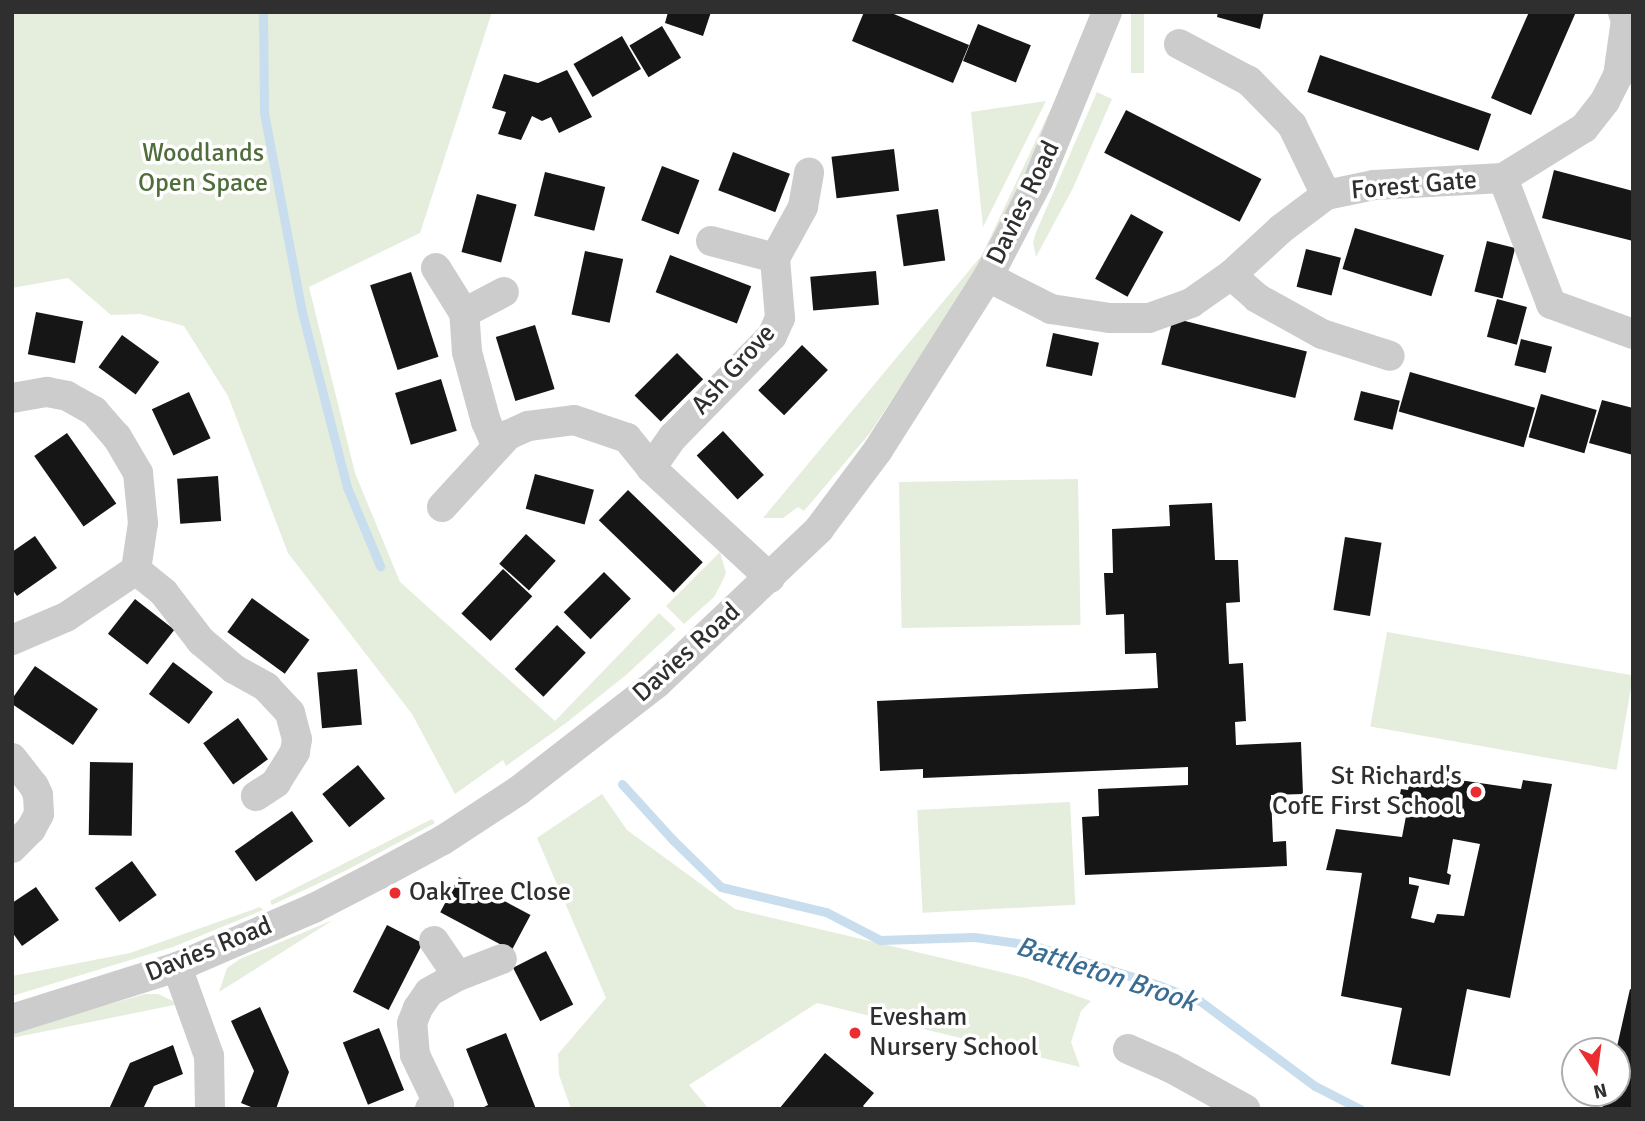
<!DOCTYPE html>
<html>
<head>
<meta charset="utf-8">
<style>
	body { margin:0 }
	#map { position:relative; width:1645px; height:1121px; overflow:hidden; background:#fff; font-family:Signika,sans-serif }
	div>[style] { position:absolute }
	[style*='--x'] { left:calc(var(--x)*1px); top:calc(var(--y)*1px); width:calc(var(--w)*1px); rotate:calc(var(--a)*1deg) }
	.green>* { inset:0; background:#e5eddd; transform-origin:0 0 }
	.stream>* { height:9px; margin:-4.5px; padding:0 4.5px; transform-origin:4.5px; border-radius:4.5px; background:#c8dded }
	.building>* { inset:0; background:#161616; transform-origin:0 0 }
	.minor>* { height:30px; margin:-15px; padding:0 15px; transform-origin:15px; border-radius:15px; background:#ccc }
	.dots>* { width:19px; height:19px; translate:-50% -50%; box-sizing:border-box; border:4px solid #fff; border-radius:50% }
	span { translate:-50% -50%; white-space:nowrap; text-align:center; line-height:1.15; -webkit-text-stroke:7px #fff; paint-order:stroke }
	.park-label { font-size:26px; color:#506d3b }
	.street-label { font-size:26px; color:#2f2f2f }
	.poi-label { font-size:26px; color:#2f2f2f }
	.right { translate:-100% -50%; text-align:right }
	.left { translate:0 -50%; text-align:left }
	.water-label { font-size:28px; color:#3a6d94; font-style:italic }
	.frame { position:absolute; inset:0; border:14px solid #2f2f2f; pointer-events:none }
	.north { position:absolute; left:1561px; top:1037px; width:70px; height:70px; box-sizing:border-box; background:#fff; border:2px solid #acacac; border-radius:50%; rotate:167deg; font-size:19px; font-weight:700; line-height:28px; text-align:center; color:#2f2f2f }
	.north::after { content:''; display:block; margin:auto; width:24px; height:32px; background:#ea2d31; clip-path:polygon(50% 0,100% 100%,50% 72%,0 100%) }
</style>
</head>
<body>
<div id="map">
	<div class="green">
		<i style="clip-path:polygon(12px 12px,492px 12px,420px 233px,309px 287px,355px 473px,400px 582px,555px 721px,659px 613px,676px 629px,626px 675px,566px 723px,506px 766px,503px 760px,455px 794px,412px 714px,288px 553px,228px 396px,184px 326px,140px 314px,111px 315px,68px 278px,12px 288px)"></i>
		<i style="left:1131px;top:12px;width:13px;height:61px"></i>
		<i style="clip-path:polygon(1063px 83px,1035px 158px,985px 257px,870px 433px,804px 511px,798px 507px,783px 518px,763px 518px,982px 255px)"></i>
		<i style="clip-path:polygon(1097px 92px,1112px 99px,1073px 188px,1036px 257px,1033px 242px,1037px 230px)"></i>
		<i style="clip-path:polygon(1046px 101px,983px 227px,971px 112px)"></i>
		<i style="left:1078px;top:479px;width:146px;height:179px;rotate:89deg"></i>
		<i style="clip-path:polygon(720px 552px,726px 573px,721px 584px,714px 597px,684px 624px,666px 606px)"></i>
		<i style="left:1387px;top:632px;width:250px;height:96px;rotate:10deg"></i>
		<i style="clip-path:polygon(602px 794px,627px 830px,735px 909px,1026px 978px,1091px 1001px,1081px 1011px,1071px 1042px,1080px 1067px,817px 1003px,689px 1085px,709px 1109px,571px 1109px,559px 1075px,558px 1054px,606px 998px,537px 838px)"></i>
		<i style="left:1070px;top:802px;width:103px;height:153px;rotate:87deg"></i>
		<i style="clip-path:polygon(432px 819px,435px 823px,345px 871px,272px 905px,270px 901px)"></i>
		<i style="clip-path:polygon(260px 907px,263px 910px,173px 947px,12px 996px,12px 976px,130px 953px)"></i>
		<i style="clip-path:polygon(333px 920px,219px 992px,227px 968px,240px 959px)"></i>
		<i style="clip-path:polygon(145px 994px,158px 994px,179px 1004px,12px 1038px,12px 1032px)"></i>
	</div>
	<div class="stream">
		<i style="--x:263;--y:12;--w:101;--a:89.4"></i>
		<i style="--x:264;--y:113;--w:203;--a:79.2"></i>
		<i style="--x:302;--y:312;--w:181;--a:75.6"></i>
		<i style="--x:347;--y:487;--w:86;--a:67.3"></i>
		<i style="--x:622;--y:784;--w:76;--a:47.7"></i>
		<i style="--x:673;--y:840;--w:67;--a:44.4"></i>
		<i style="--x:721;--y:887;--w:108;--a:13.4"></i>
		<i style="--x:826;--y:912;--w:61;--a:27.4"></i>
		<i style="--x:880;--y:940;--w:94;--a:-1.8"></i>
		<i style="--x:974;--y:937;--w:59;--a:7.9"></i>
		<i style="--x:1032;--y:945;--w:132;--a:17.6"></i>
		<i style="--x:1158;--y:985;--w:45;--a:20.9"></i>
		<i style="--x:1200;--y:1001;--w:143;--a:36.5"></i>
		<i style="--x:1315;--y:1086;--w:51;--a:27.1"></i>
	</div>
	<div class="building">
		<i style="clip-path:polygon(668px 12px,711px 12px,703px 36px,665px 23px)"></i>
		<i style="clip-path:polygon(864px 12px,889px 12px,969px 45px,953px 83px,852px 41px)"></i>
		<i style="clip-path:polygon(1218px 12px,1264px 12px,1260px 29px,1217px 17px)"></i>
		<i style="clip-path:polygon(1529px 12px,1576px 12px,1531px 115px,1491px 98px)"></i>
		<i style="left:978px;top:24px;width:57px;height:40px;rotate:22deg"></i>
		<i style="left:662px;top:26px;width:37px;height:38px;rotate:59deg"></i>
		<i style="left:622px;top:36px;width:38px;height:56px;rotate:60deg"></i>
		<i style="left:1320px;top:55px;width:181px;height:39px;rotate:19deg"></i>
		<i style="clip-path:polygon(567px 70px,592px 117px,559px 133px,551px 117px,542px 121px,532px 116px,521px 140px,498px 134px,506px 112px,492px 108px,504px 74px,538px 83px)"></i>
		<i style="left:1126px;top:110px;width:152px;height:48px;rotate:27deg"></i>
		<i style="left:894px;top:149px;width:42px;height:63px;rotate:83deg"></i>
		<i style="left:733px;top:152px;width:61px;height:41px;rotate:21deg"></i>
		<i style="left:662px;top:166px;width:40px;height:58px;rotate:21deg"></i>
		<i style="clip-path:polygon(1554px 170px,1633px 191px,1633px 241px,1542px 218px)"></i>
		<i style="left:545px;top:172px;width:62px;height:45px;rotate:14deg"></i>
		<i style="left:477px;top:194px;width:41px;height:60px;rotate:15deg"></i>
		<i style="left:938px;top:209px;width:52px;height:42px;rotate:82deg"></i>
		<i style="left:1131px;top:214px;width:37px;height:74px;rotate:29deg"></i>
		<i style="left:1355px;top:228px;width:93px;height:43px;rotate:17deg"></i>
		<i style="left:1487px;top:241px;width:29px;height:52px;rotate:14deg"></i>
		<i style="left:1306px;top:249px;width:36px;height:39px;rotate:14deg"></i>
		<i style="left:585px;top:251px;width:39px;height:65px;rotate:12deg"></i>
		<i style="left:670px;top:255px;width:87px;height:40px;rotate:21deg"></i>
		<i style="left:876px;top:271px;width:34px;height:66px;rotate:85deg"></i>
		<i style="left:411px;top:272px;width:89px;height:43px;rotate:72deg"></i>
		<i style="left:1497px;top:299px;width:31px;height:39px;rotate:15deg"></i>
		<i style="left:36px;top:312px;width:48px;height:43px;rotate:11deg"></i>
		<i style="left:1173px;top:318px;width:138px;height:48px;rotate:14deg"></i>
		<i style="left:535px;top:325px;width:67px;height:41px;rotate:73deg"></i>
		<i style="left:1053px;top:333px;width:47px;height:34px;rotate:12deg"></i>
		<i style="left:122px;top:335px;width:46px;height:40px;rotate:36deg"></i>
		<i style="left:1521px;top:339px;width:32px;height:27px;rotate:14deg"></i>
		<i style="left:802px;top:345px;width:36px;height:63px;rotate:44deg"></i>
		<i style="left:677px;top:353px;width:37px;height:60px;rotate:45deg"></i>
		<i style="left:1410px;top:372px;width:130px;height:41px;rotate:16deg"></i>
		<i style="left:441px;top:379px;width:54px;height:48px;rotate:73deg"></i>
		<i style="left:1361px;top:391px;width:40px;height:30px;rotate:14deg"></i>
		<i style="left:189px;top:392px;width:51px;height:41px;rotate:65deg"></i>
		<i style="left:1541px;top:394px;width:58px;height:45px;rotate:16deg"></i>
		<i style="clip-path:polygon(1602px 400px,1633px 408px,1633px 455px,1589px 443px)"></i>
		<i style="left:723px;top:431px;width:60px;height:36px;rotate:47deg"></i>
		<i style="left:67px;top:433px;width:86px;height:40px;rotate:55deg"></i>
		<i style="left:535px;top:474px;width:61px;height:36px;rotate:15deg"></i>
		<i style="left:218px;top:476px;width:45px;height:41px;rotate:86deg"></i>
		<i style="left:628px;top:490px;width:104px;height:42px;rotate:44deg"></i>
		<i style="clip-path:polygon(1212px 503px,1215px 560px,1238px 560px,1240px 602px,1226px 603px,1229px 664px,1243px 663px,1246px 721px,1235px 722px,1236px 745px,1301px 742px,1303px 794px,1271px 795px,1273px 842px,1286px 841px,1287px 866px,1085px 875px,1082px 817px,1099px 816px,1098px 789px,1188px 785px,1188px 767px,923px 778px,923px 769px,880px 771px,877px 701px,1158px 688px,1156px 653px,1125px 654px,1124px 614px,1106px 615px,1104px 573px,1113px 573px,1112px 529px,1170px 526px,1169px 505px)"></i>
		<i style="left:526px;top:534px;width:40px;height:40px;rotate:42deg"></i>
		<i style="clip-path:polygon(35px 536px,57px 568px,17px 596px,12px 589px,12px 552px)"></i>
		<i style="left:1345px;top:537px;width:37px;height:74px;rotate:9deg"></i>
		<i style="left:503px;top:569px;width:40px;height:61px;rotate:43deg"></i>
		<i style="left:604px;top:572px;width:38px;height:57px;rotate:45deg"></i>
		<i style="left:252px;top:598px;width:71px;height:42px;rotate:36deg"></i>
		<i style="left:135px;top:599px;width:50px;height:44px;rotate:38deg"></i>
		<i style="left:557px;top:625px;width:40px;height:61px;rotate:44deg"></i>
		<i style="left:173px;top:662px;width:50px;height:40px;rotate:37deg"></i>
		<i style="clip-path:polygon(35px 666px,98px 709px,73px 745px,12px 704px,12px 699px)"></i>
		<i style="left:357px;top:669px;width:56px;height:40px;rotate:85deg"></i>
		<i style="left:238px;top:718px;width:51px;height:43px;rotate:54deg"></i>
		<i style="left:90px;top:762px;width:43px;height:73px;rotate:1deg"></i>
		<i style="left:358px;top:765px;width:43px;height:46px;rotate:51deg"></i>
		<i style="clip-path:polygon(evenodd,1411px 773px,1521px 789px,1523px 780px,1552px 784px,1510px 998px,1467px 989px,1450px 1076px,1391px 1064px,1402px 1008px,1341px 996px,1362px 873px,1326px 870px,1336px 829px,1402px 837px,1407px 811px,1397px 809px,1401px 789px,1408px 790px,1411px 773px,1453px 839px,1480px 844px,1464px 916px,1437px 914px,1434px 923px,1411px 918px,1419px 886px,1409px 884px,1409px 877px,1449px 885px,1451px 875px,1447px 873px,1453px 839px)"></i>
		<i style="left:292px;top:811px;width:37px;height:70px;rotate:55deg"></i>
		<i style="left:132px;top:861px;width:42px;height:46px;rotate:54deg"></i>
		<i style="left:459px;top:877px;width:81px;height:40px;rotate:28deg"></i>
		<i style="clip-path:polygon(36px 887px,59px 920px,22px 946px,12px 932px,12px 903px)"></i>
		<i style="left:387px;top:925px;width:40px;height:75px;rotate:27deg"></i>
		<i style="left:546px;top:951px;width:60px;height:37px;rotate:63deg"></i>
		<i style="clip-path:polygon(1630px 989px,1633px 990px,1633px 1109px,1602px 1109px,1606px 1093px,1617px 1093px,1616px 1051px)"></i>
		<i style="clip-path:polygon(260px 1007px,289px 1072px,276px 1109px,256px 1109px,241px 1103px,254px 1071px,231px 1021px)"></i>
		<i style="left:379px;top:1028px;width:67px;height:39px;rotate:68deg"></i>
		<i style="clip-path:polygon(506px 1033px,536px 1109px,480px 1109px,488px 1105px,466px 1049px)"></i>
		<i style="clip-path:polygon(173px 1045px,183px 1074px,154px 1086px,143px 1109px,109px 1109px,130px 1063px)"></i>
		<i style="clip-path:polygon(825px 1053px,874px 1093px,863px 1106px,866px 1109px,779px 1109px)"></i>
	</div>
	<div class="minor">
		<i style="--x:1179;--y:44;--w:79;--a:27.9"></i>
		<i style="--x:1249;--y:81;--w:62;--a:45.7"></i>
		<i style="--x:1292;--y:125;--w:78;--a:64.1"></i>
		<i style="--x:1503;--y:178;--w:135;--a:69.1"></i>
		<i style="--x:1551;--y:304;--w:87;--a:20.1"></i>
		<i style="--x:711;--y:241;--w:66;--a:14.9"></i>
		<i style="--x:436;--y:268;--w:53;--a:58.1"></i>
		<i style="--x:1231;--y:275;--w:35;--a:41"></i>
		<i style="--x:1257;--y:298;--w:74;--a:29"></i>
		<i style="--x:1322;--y:334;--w:71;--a:17.9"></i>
		<i style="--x:988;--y:277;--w:71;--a:26.9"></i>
		<i style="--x:1051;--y:309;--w:60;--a:8.7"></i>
		<i style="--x:1110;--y:318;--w:39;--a:0"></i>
		<i style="--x:1149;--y:318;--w:45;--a:-19.7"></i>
		<i style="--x:1191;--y:303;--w:49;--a:-35"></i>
		<i style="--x:1231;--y:275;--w:68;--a:-42.6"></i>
		<i style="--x:1281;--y:229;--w:56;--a:-37.1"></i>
		<i style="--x:1326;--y:195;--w:49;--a:-11.8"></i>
		<i style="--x:1374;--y:185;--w:129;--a:-3.1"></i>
		<i style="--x:1503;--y:178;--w:95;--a:-31.7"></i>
		<i style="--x:1584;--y:128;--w:34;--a:-52"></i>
		<i style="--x:1605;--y:101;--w:28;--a:-63"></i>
		<i style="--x:1618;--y:76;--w:57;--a:-81.9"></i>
		<i style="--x:1626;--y:20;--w:9;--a:-111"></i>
		<i style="--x:12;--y:398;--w:36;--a:-10"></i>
		<i style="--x:47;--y:392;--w:20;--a:11"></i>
		<i style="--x:67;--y:396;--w:31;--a:29"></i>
		<i style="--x:94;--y:411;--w:35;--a:49"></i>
		<i style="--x:117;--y:437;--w:42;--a:59.7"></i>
		<i style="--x:138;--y:473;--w:50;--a:84.3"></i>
		<i style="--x:143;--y:523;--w:48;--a:98.5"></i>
		<i style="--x:136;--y:570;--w:84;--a:146.1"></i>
		<i style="--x:66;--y:617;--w:59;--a:156.9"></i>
		<i style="--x:496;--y:445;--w:25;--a:-113"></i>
		<i style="--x:486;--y:422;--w:73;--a:-105.2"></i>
		<i style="--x:467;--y:352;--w:39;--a:-94"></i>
		<i style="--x:464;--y:313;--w:45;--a:-27.7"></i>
		<i style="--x:651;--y:468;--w:38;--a:-55"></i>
		<i style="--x:673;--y:437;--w:141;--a:-45.6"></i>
		<i style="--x:772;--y:336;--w:20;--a:-66"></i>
		<i style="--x:780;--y:318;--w:60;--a:-94.8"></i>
		<i style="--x:775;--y:258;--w:58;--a:-61.2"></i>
		<i style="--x:803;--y:207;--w:35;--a:-80"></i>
		<i style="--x:442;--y:507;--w:98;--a:-47.5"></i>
		<i style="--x:508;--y:435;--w:22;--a:-24"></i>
		<i style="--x:528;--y:426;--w:46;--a:-7.4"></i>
		<i style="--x:574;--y:420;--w:56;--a:18.8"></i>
		<i style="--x:627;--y:438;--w:38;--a:51"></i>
		<i style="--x:651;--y:468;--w:162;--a:42.7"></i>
		<i style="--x:136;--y:570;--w:36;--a:39"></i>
		<i style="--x:164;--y:593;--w:61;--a:52.4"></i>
		<i style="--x:201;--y:641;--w:43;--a:40.3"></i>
		<i style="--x:234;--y:669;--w:37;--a:29"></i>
		<i style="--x:266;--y:687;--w:35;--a:47"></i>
		<i style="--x:290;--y:713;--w:27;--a:75"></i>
		<i style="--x:297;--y:739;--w:13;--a:99"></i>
		<i style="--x:295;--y:752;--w:36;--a:122"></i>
		<i style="--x:276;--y:783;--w:24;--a:147"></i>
		<i style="--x:12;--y:758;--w:36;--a:52"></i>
		<i style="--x:34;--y:786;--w:10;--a:66"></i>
		<i style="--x:38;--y:795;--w:19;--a:87"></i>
		<i style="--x:39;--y:814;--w:17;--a:118"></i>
		<i style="--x:31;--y:829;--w:27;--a:135"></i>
		<i style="--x:434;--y:941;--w:42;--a:55.6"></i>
		<i style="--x:177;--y:967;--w:95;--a:70.2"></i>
		<i style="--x:209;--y:1056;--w:53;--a:88.9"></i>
		<i style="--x:12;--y:1019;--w:173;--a:-17.5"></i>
		<i style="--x:177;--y:967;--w:149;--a:-23.3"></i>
		<i style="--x:314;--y:908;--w:72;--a:-27.3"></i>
		<i style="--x:378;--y:875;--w:74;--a:-28.3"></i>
		<i style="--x:443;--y:840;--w:90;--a:-33.2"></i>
		<i style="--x:518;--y:791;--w:176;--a:-37.8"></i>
		<i style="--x:657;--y:683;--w:224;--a:-43.5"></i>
		<i style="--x:819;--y:529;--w:99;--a:-53.2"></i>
		<i style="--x:878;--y:450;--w:205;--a:-57.6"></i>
		<i style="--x:988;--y:277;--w:108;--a:-62.5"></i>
		<i style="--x:1038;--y:181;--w:183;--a:-67.8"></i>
		<i style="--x:1128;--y:1049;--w:47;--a:23.8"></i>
		<i style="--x:1171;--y:1068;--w:85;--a:29"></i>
		<i style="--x:430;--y:1109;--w:10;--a:-24"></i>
		<i style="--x:439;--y:1105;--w:55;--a:-115.6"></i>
		<i style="--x:415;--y:1055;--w:32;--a:-95"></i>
		<i style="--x:412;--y:1023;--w:16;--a:-68"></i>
		<i style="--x:418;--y:1008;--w:19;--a:-55"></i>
		<i style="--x:429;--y:992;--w:33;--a:-29"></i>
		<i style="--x:458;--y:976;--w:47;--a:-21.1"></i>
	</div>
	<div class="dots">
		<i style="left:1476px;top:792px;background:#ea2d31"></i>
		<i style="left:395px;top:893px;background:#ea2d31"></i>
		<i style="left:855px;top:1033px;background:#ea2d31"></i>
	</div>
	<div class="park-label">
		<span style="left:203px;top:169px">Woodlands<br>Open Space</span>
	</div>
	<div class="street-label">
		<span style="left:1414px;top:186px;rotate:-5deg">Forest Gate</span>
		<span style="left:1024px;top:203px;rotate:-64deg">Davies Road</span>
		<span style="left:734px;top:370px;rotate:-48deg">Ash Grove</span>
		<span style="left:687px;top:653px;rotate:-42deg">Davies Road</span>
		<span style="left:209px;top:950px;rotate:-22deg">Davies Road</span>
	</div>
	<div class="poi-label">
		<span class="right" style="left:1462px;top:792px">St Richard's<br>CofE First School</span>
		<span class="left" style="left:409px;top:893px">Oak Tree Close</span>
		<span class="left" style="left:869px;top:1033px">Evesham<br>Nursery School</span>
	</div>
	<div class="water-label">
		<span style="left:1106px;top:974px;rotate:18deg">Battleton Brook</span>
	</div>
	<div class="frame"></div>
	<div class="north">N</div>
</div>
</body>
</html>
